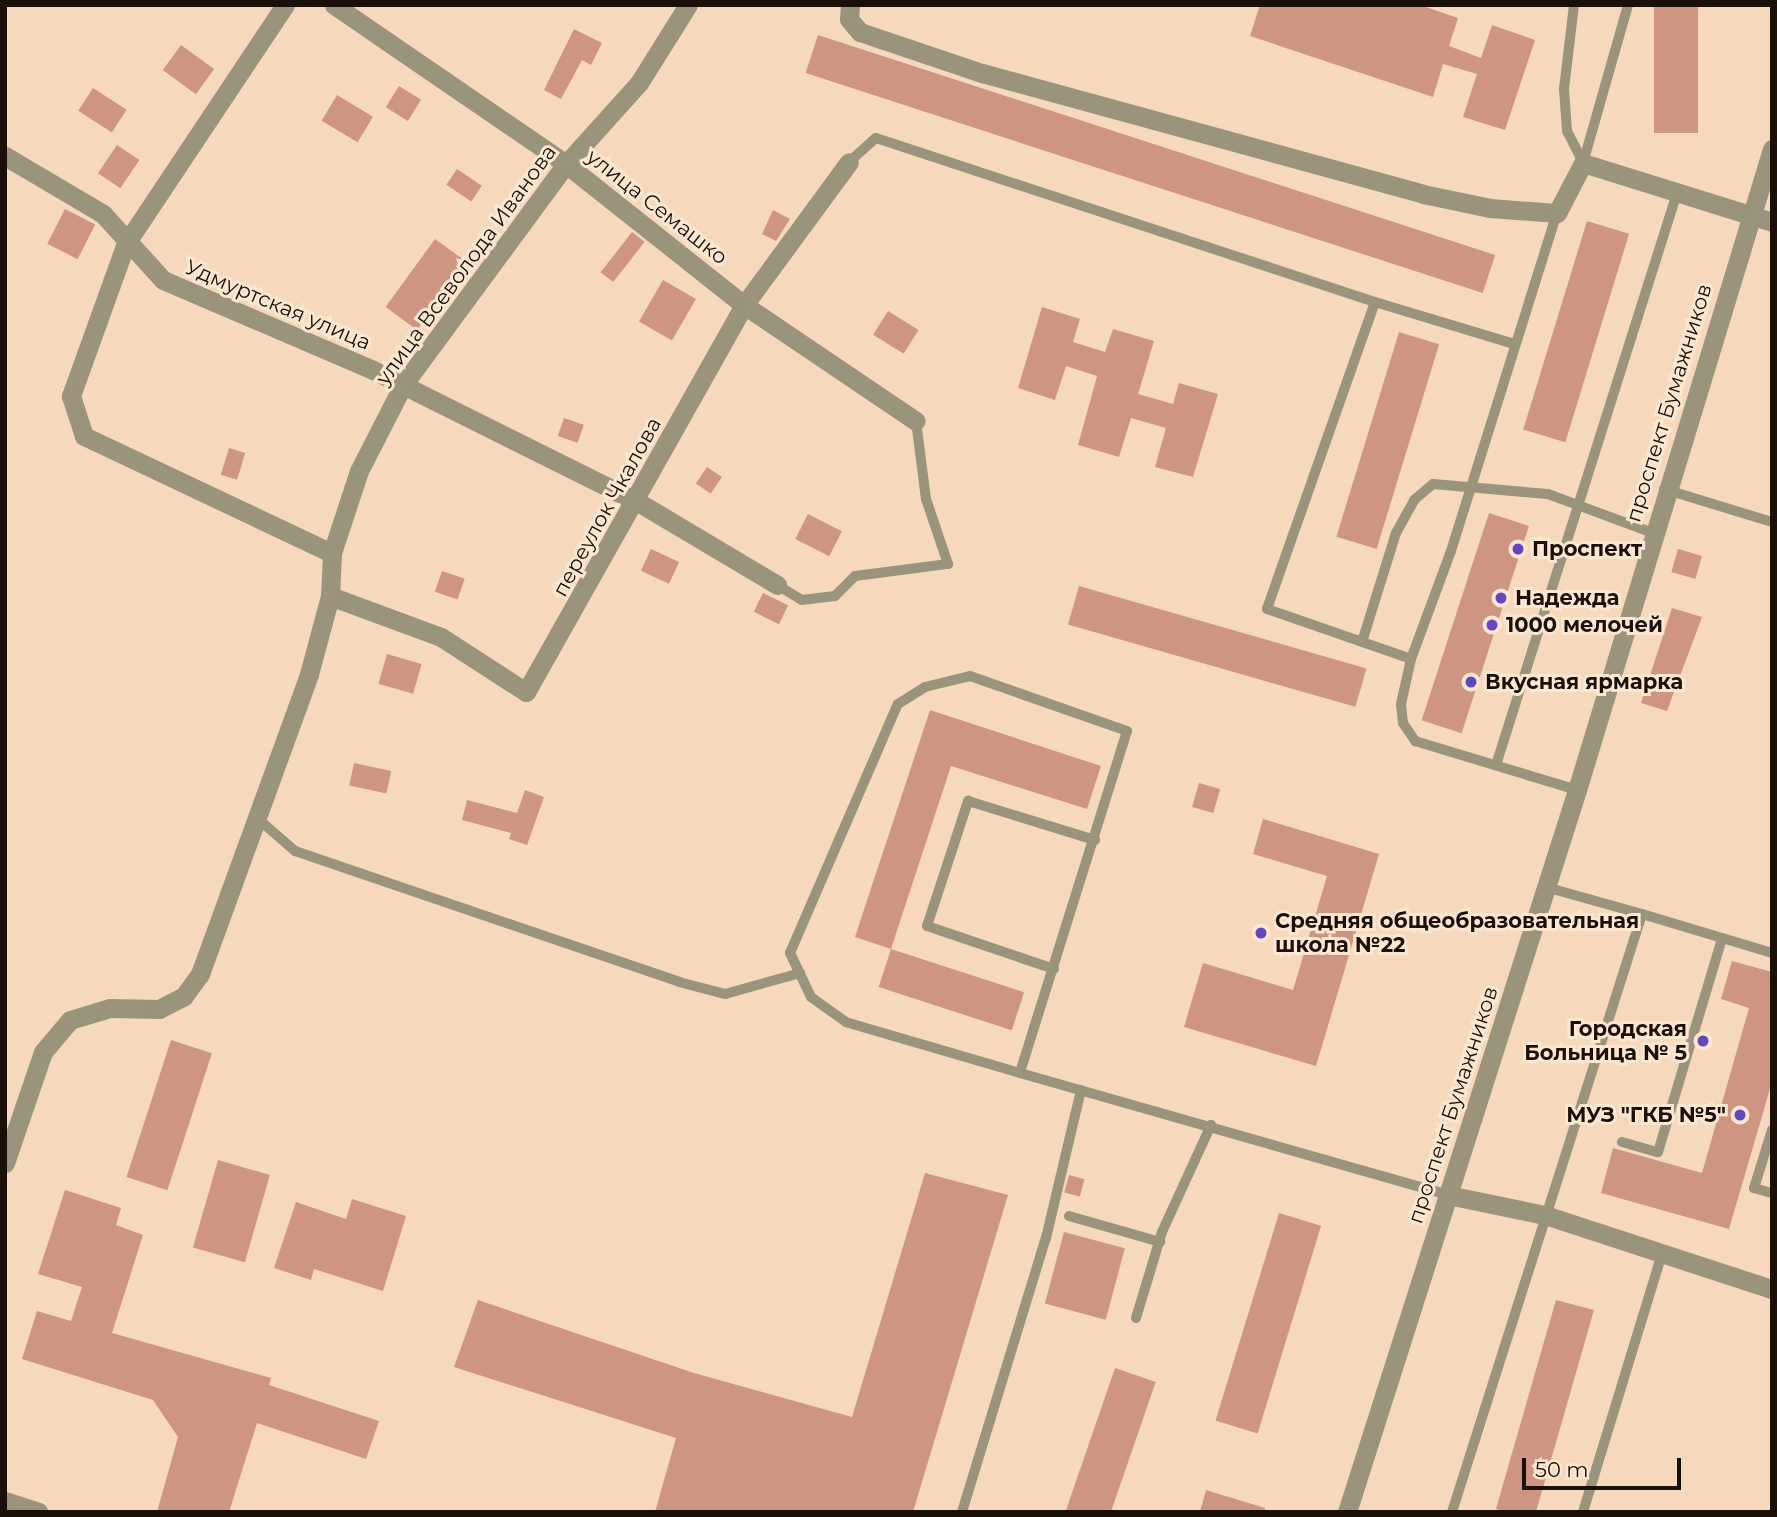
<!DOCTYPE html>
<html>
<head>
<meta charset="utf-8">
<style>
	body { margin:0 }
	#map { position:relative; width:1777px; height:1517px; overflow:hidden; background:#f6d9bd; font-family:Montserrat,sans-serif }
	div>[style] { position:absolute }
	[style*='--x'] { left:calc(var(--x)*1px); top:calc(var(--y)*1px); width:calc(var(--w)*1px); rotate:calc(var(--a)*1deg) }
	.building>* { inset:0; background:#ce9582; transform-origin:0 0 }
	.service>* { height:10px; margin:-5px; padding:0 5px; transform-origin:5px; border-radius:5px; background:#9a947d }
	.minor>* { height:19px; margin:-9.5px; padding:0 9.5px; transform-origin:9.5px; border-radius:9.5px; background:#9a947d }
	.tertiary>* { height:19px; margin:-9.5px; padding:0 9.5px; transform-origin:9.5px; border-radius:9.5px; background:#9a947d }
	.dots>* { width:19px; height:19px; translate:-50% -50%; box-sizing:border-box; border:4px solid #fee7d1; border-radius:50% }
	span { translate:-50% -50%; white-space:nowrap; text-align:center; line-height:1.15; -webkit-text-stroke:6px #fee7d1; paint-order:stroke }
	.street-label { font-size:21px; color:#1a1007 }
	.poi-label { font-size:21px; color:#1a1007; font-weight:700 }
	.left { translate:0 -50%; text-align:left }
	.right { translate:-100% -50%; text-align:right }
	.frame { position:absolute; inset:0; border:7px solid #1a1007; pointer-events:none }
	.scale { position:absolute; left:1522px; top:1458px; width:159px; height:32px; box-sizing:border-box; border:4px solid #1a1007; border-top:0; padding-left:9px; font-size:21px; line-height:24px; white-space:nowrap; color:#1a1007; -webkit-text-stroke:5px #fee7d1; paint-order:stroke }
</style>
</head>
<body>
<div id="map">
	<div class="building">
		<i style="clip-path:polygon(1260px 5px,1420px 5px,1458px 18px,1449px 46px,1481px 58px,1492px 25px,1535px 40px,1505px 130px,1463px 117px,1477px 74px,1443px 64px,1433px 97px,1250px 36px)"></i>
		<i style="left:1654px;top:5px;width:44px;height:128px"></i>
		<i style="clip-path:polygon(574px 29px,602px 43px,591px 65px,582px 60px,561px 99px,544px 90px)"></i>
		<i style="left:818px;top:35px;width:712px;height:40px;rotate:18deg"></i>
		<i style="left:181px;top:45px;width:41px;height:31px;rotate:36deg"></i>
		<i style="left:399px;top:86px;width:26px;height:25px;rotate:32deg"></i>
		<i style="left:93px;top:88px;width:40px;height:27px;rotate:33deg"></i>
		<i style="left:337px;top:95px;width:42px;height:30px;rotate:31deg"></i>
		<i style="left:117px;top:145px;width:27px;height:34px;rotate:34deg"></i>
		<i style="left:457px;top:169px;width:30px;height:19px;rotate:34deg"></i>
		<i style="left:65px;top:209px;width:34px;height:39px;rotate:27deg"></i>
		<i style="clip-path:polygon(773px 210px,790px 219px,776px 241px,762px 234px)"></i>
		<i style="left:1587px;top:221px;width:44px;height:218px;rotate:17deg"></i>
		<i style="left:632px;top:232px;width:16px;height:51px;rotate:38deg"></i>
		<i style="left:435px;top:239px;width:39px;height:84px;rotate:36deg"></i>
		<i style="left:663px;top:280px;width:38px;height:48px;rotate:30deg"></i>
		<i style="clip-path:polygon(1042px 307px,1080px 319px,1073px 342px,1105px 352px,1113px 329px,1154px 341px,1138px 394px,1173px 404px,1179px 383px,1218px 394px,1193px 477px,1155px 467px,1166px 428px,1131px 418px,1119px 457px,1078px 445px,1097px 376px,1066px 366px,1055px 400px,1018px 388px)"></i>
		<i style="left:888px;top:311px;width:36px;height:28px;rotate:32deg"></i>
		<i style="left:1399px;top:332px;width:42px;height:214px;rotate:17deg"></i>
		<i style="left:564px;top:418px;width:21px;height:19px;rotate:19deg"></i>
		<i style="left:229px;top:448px;width:17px;height:28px;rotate:17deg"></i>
		<i style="left:707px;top:467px;width:18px;height:20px;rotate:34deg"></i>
		<i style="left:1489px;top:513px;width:42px;height:218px;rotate:18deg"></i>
		<i style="left:808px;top:514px;width:38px;height:28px;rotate:27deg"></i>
		<i style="left:651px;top:549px;width:31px;height:24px;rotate:25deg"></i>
		<i style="left:1678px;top:549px;width:25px;height:24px;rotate:16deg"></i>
		<i style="left:442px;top:571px;width:24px;height:22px;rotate:19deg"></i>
		<i style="left:1079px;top:586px;width:299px;height:40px;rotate:16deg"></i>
		<i style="left:763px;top:593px;width:28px;height:21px;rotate:26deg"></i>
		<i style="clip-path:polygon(1672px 608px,1702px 617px,1667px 711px,1641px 703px)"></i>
		<i style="left:387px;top:654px;width:36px;height:31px;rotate:16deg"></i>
		<i style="clip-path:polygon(930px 710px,1101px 766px,1087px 809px,951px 766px,891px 949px,855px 937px)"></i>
		<i style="left:354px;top:763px;width:38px;height:23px;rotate:12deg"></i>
		<i style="left:1199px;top:783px;width:22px;height:25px;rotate:16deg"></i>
		<i style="clip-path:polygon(525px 790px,544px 797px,527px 845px,509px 839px,511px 833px,462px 820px,467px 800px,517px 813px)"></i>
		<i style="clip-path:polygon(1263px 819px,1379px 854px,1316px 1066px,1184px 1027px,1203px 963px,1293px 990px,1327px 876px,1253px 854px)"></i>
		<i style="left:891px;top:949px;width:140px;height:40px;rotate:18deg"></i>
		<i style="clip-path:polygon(1732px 961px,1772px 972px,1772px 1082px,1729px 1229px,1601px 1193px,1613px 1148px,1702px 1173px,1749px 1008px,1721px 999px)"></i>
		<i style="left:171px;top:1040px;width:43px;height:144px;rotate:18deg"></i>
		<i style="left:218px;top:1160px;width:54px;height:91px;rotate:16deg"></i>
		<i style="clip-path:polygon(925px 1173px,1008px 1195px,913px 1512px,655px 1512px,676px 1438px,454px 1367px,478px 1300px,694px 1373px,852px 1417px)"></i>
		<i style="left:1069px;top:1175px;width:16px;height:18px;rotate:15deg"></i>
		<i style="clip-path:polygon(65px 1190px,121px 1208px,116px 1225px,143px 1235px,112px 1333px,271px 1378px,269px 1385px,379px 1421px,366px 1459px,257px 1423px,229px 1512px,157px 1512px,178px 1437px,153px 1400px,22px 1359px,37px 1311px,71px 1321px,82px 1287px,38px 1274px)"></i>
		<i style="clip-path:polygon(352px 1199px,406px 1216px,383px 1291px,314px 1269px,311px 1280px,274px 1268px,296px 1202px,346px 1219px)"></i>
		<i style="left:1279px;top:1213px;width:44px;height:217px;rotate:17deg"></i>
		<i style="left:1064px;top:1232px;width:63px;height:74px;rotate:15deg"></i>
		<i style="clip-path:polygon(1556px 1300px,1594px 1310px,1536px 1512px,1506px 1512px,1496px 1509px)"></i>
		<i style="left:1115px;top:1368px;width:43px;height:152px;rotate:19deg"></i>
		<i style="clip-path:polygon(1206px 1490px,1265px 1508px,1264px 1512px,1200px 1512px)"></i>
	</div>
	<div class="service">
		<i style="--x:1574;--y:5;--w:85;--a:96.8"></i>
		<i style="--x:1564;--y:89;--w:42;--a:85.9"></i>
		<i style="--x:1567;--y:131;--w:36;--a:63"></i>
		<i style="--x:1583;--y:163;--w:164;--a:-74.1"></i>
		<i style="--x:849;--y:162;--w:36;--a:-42"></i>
		<i style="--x:876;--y:138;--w:525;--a:18.19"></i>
		<i style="--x:1375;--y:302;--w:325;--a:109.4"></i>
		<i style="--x:1267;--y:609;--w:152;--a:19.1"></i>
		<i style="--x:1411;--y:659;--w:46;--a:102.5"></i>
		<i style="--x:1401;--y:704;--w:19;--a:84"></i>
		<i style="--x:1403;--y:723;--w:22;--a:56"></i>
		<i style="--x:1415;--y:741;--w:169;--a:16.8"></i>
		<i style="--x:1375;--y:302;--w:145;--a:16.8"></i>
		<i style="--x:1664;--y:489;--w:113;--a:17"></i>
		<i style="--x:777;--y:585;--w:29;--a:31"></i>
		<i style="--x:802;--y:600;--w:33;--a:-7"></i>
		<i style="--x:835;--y:596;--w:28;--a:-45"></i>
		<i style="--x:855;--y:576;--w:94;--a:-7.4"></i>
		<i style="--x:948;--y:564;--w:69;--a:-108.7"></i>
		<i style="--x:926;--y:499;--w:79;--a:-97.3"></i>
		<i style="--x:1362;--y:642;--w:114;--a:-72.7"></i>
		<i style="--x:1396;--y:533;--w:38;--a:-61"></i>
		<i style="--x:1414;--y:500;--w:25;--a:-40"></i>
		<i style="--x:1433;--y:484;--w:115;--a:5"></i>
		<i style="--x:1548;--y:494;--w:112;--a:20.4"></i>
		<i style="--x:1411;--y:659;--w:115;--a:-69.7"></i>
		<i style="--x:1451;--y:551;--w:354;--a:-72.6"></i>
		<i style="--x:1496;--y:765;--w:600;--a:-72.44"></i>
		<i style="--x:257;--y:818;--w:50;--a:41"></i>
		<i style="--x:295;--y:851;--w:406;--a:18.8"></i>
		<i style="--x:679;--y:982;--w:48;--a:14.6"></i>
		<i style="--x:725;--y:994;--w:78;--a:-15.6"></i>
		<i style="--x:1642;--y:914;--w:136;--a:16.7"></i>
		<i style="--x:1054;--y:969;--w:134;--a:-161.3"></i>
		<i style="--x:927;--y:926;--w:132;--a:-71.8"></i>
		<i style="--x:968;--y:801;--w:133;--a:17.1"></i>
		<i style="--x:1020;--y:1073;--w:181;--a:-163.7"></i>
		<i style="--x:846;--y:1022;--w:43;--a:-144.5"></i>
		<i style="--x:811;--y:997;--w:49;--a:-115.5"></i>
		<i style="--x:790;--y:953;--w:271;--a:-66.6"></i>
		<i style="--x:898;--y:704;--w:32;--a:-32"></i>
		<i style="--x:925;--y:687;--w:46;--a:-13.7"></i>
		<i style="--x:970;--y:676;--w:166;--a:19.3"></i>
		<i style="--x:1127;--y:731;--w:358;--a:107.4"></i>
		<i style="--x:1020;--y:1073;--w:445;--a:15.9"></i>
		<i style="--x:1772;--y:1130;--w:61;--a:107.2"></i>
		<i style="--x:1754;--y:1188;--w:19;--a:16"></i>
		<i style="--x:1622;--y:1142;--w:37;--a:16"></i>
		<i style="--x:1658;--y:1152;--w:223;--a:-73.3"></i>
		<i style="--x:1069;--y:1216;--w:95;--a:15.9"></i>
		<i style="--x:1136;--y:1318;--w:90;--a:-73.2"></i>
		<i style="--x:1162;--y:1232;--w:118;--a:-65.4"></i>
		<i style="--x:962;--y:1512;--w:287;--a:-73"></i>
		<i style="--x:1046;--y:1238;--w:152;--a:-76.7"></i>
		<i style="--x:1452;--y:1512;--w:627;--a:-72.37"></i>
		<i style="--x:1642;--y:914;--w:100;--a:-164.3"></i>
		<i style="--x:1583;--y:1512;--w:274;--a:-73"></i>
	</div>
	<div class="minor">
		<i style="--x:285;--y:5;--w:286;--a:123.7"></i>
		<i style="--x:126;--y:243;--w:163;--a:109.8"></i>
		<i style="--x:71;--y:396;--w:42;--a:72"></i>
		<i style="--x:84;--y:436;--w:274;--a:25.3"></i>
		<i style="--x:334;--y:5;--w:281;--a:34.4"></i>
		<i style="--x:566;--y:164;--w:227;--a:38.4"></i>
		<i style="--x:744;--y:305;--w:207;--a:34"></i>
		<i style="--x:850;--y:5;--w:14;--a:94"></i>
		<i style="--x:849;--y:19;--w:17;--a:50"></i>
		<i style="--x:860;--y:32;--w:129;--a:18.6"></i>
		<i style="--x:982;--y:73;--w:457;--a:15.3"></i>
		<i style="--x:1423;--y:194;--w:68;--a:11.8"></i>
		<i style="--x:1490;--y:208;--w:67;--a:4.3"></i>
		<i style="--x:1557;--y:213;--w:56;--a:-62.5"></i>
		<i style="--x:1583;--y:163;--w:198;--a:17.3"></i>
		<i style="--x:5;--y:156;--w:114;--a:30.6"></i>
		<i style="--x:103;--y:214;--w:89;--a:47.7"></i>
		<i style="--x:163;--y:280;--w:228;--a:23.2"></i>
		<i style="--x:373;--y:370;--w:296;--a:26.5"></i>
		<i style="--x:638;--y:502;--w:162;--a:30.8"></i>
		<i style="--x:330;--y:596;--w:118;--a:20.3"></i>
		<i style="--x:441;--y:637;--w:101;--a:32.9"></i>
		<i style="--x:526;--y:692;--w:444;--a:-60.6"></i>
		<i style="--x:744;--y:305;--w:177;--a:-53.7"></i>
		<i style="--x:5;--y:1163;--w:117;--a:-71.1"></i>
		<i style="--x:43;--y:1052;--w:42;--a:-49.8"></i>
		<i style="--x:70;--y:1020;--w:42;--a:-16.7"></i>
		<i style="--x:110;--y:1008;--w:49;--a:1.2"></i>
		<i style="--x:159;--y:1009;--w:28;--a:-27"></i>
		<i style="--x:184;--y:996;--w:27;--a:-54"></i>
		<i style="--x:200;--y:974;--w:319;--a:-70"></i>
		<i style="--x:309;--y:674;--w:81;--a:-74.9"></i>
		<i style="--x:330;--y:596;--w:43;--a:-87.3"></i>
		<i style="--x:332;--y:553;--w:86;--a:-71.8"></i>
		<i style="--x:359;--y:471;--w:97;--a:-62.9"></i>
		<i style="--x:403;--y:385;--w:275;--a:-53.6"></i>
		<i style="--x:566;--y:164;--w:109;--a:-48"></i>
		<i style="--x:639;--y:83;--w:92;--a:-57.9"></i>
		<i style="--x:1448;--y:1195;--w:99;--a:11.7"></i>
		<i style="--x:1545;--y:1215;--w:239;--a:18.1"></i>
		<i style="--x:5;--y:1501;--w:35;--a:18"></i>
	</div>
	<div class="tertiary">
		<i style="--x:1347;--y:1512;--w:758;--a:-72.33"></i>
		<i style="--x:1577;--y:790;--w:670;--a:-73.08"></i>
	</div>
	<div class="dots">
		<i style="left:1518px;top:549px;background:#6246be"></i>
		<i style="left:1501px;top:598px;background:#6246be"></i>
		<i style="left:1492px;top:625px;background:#6246be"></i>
		<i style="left:1471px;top:682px;background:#6246be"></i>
		<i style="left:1261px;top:933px;background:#6246be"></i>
		<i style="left:1703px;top:1041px;background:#6246be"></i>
		<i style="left:1740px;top:1115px;background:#6246be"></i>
	</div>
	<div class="street-label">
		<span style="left:657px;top:207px;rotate:38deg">улица Семашко</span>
		<span style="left:466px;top:265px;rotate:-54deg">улица Всеволода Иванова</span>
		<span style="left:278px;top:305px;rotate:23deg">Удмуртская улица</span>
		<span style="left:1669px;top:403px;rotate:-73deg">проспект Бумажников</span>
		<span style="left:607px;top:507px;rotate:-61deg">переулок Чкалова</span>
		<span style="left:1453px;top:1105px;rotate:-72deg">проспект Бумажников</span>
	</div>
	<div class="poi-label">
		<span class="left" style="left:1532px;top:549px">Проспект</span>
		<span class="left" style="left:1515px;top:598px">Надежда</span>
		<span class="left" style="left:1506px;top:625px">1000 мелочей</span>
		<span class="left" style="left:1485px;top:682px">Вкусная ярмарка</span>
		<span class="left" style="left:1275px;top:933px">Средняя общеобразовательная<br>школа №22</span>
		<span class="right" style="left:1687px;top:1041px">Городская<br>Больница № 5</span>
		<span class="right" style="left:1726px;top:1115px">МУЗ "ГКБ №5"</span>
	</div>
	<div class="frame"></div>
	<div class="scale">50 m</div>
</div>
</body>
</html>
